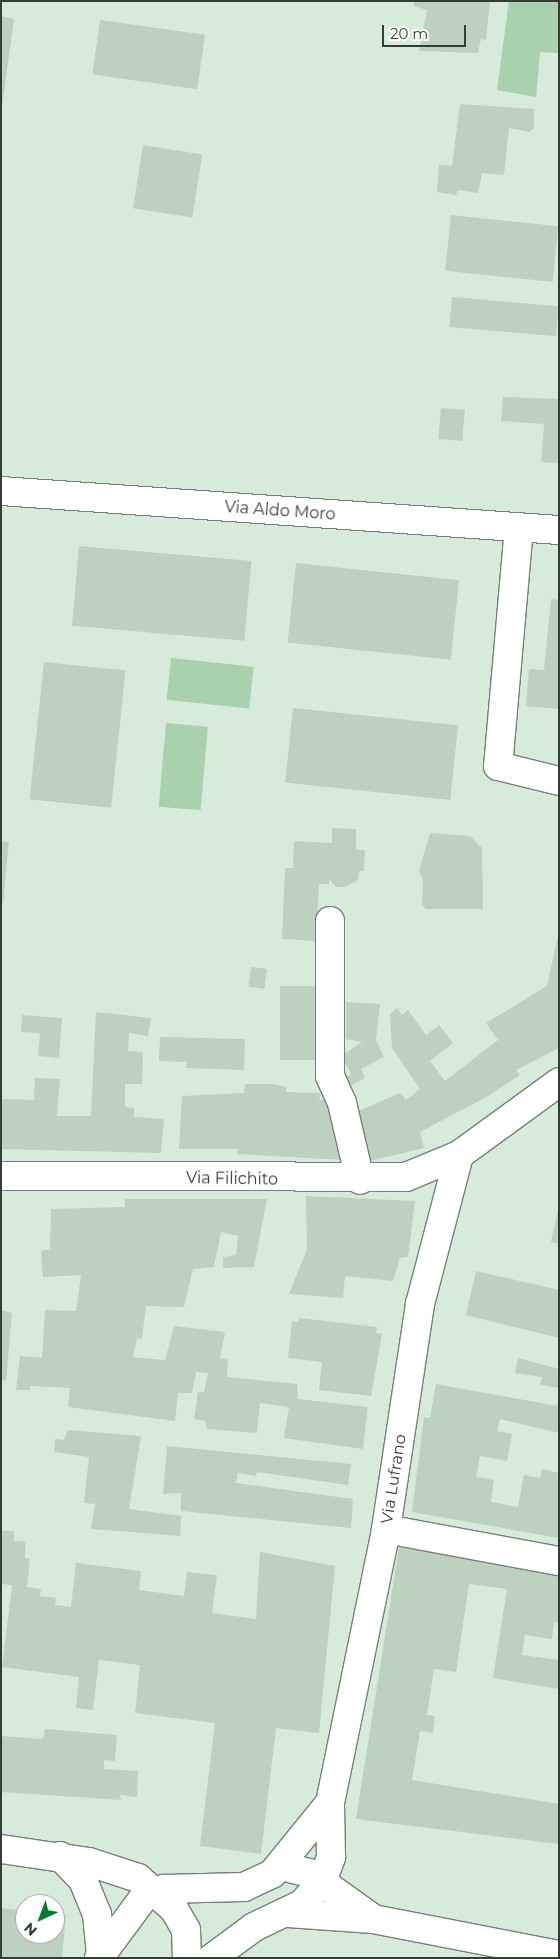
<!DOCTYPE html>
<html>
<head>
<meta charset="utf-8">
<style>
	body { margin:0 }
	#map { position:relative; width:560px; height:1959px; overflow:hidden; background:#d6ebd9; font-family:Montserrat,sans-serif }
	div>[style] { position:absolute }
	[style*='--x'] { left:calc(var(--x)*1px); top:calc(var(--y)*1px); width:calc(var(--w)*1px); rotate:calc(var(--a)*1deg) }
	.green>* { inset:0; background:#a8d1ae; transform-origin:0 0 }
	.building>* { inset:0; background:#bdd1bf; transform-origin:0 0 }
	.roads { filter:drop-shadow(1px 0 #718474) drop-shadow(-1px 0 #718474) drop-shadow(0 1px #718474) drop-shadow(0 -1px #718474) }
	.minor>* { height:28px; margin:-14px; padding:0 14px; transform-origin:14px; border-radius:14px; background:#fff }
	span { translate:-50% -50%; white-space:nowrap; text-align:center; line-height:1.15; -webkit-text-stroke:4px #fff; paint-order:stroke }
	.street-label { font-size:16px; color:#343c35 }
	.frame { position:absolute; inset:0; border:2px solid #343c35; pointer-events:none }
	.north { position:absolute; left:15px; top:1894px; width:50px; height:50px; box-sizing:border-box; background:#fff; border:1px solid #aeb1ae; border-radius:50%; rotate:223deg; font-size:14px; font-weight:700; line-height:20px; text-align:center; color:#343c35 }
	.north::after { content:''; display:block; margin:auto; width:18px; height:22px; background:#027b32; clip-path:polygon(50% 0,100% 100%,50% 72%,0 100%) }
	.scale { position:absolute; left:382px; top:25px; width:84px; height:22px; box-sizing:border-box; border:2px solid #343c35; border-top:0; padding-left:6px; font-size:15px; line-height:18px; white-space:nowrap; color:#343c35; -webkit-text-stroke:4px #fff; paint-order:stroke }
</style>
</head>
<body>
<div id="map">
	<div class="green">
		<i style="clip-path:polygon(509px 1px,559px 1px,559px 53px,540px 52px,536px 97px,497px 90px)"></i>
		<i style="left:171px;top:658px;width:83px;height:42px;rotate:6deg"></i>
		<i style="left:166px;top:723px;width:42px;height:84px;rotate:5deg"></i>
	</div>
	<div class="building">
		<i style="clip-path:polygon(414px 1px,490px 1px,486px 40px,481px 39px,478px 53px,419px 51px,427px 10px,414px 6px)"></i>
		<i style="clip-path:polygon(1px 16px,14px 19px,2px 107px,1px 107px)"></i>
		<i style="left:100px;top:20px;width:106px;height:55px;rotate:8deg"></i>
		<i style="clip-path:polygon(460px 104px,534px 109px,534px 128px,529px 132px,509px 128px,504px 175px,482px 173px,478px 193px,458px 190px,456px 195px,437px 192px,439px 165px,452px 166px)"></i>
		<i style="left:143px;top:145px;width:60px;height:64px;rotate:9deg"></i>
		<i style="left:451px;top:215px;width:108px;height:56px;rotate:6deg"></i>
		<i style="left:452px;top:297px;width:107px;height:30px;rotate:5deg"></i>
		<i style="clip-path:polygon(503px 397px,559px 399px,559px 463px,541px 462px,544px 424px,501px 421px)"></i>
		<i style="left:441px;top:408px;width:24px;height:31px;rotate:5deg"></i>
		<i style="left:79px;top:546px;width:173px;height:80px;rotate:5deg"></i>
		<i style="left:296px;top:563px;width:164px;height:80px;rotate:6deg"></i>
		<i style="clip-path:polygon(551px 599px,559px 600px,559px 709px,526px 706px,529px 669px,544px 670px)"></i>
		<i style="left:44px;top:662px;width:82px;height:138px;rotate:6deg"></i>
		<i style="left:293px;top:708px;width:166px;height:75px;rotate:6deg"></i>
		<i style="clip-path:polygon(332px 828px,356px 829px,356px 850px,365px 850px,364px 871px,359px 871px,358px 880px,345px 887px,336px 887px,329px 879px,329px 884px,319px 884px,316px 941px,282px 939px,285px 868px,293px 868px,294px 841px,332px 843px)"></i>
		<i style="clip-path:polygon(430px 833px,470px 836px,482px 848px,483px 909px,426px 909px,422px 905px,423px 880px,419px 871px)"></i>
		<i style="clip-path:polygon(1px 841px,9px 842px,3px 903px,1px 903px)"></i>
		<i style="clip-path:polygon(559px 931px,559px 1048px,516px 1070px,520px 1075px,488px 1096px,420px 1132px,424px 1148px,369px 1161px,354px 1113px,400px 1093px,406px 1100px,420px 1089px,392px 1048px,390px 1014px,397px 1008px,402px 1015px,408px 1010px,426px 1035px,439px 1025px,453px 1043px,430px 1061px,445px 1081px,498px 1040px,486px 1023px,547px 986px)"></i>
		<i style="left:251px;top:967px;width:16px;height:20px;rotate:7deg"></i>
		<i style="left:280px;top:986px;width:40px;height:74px"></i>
		<i style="clip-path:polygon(346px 1002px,380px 1004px,376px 1040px,384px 1057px,361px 1069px,365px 1078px,347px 1087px,344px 1078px,351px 1074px,341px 1056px,362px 1042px,346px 1039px)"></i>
		<i style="clip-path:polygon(96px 1012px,151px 1018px,148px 1036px,129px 1033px,128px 1051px,143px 1052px,142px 1084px,125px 1084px,125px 1107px,134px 1108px,134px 1117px,164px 1119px,161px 1153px,1px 1149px,1px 1099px,34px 1100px,35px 1078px,60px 1079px,57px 1116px,91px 1116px)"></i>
		<i style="clip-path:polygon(22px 1015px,62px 1018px,59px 1058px,38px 1056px,40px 1033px,21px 1032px)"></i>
		<i style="clip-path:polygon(160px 1037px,245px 1039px,244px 1070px,186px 1068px,187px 1062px,159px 1061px)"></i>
		<i style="clip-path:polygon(245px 1084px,273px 1084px,286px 1087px,286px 1092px,321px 1093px,319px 1100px,334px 1099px,344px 1160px,237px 1154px,238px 1149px,179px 1149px,182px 1096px,244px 1093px)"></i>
		<i style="clip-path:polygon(306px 1196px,415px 1201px,408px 1257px,400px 1258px,393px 1281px,345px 1276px,343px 1298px,289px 1294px,307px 1249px)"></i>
		<i style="clip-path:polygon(125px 1199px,267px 1199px,254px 1267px,223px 1268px,223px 1257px,236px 1255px,238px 1236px,221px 1232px,214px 1267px,193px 1269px,184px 1307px,146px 1306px,142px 1339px,137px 1338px,133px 1357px,165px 1360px,174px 1326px,225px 1332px,220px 1358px,228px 1360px,227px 1377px,297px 1384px,298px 1399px,368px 1407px,363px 1449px,284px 1438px,289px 1407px,260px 1403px,257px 1433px,207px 1429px,205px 1421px,194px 1419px,198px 1392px,204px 1392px,208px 1373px,196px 1372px,192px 1393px,178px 1393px,175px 1421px,68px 1407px,70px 1388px,30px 1386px,30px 1390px,16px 1390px,20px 1356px,42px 1358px,45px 1310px,76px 1311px,81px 1275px,43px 1277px,41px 1251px,50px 1249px,51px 1209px,125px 1207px)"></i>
		<i style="clip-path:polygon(558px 1209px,559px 1209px,559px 1244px,551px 1242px)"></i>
		<i style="clip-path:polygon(476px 1271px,559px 1290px,559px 1338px,466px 1315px)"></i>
		<i style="clip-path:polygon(1px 1310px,12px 1313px,6px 1381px,1px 1380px)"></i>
		<i style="clip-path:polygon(299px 1318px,377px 1327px,376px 1333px,382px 1334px,371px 1396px,319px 1390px,322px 1362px,288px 1358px,292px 1321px,299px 1322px)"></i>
		<i style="clip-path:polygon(518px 1358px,559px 1369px,559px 1388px,540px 1385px,542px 1377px,515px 1373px)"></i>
		<i style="clip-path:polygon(436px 1384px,557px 1406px,559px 1400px,559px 1433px,500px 1419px,497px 1431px,512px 1434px,507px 1461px,480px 1456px,476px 1477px,494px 1480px,491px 1502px,518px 1507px,524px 1475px,540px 1478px,542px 1469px,559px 1473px,559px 1538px,412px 1512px,424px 1417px,430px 1418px)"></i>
		<i style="clip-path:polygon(68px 1430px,141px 1436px,129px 1509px,181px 1516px,180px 1536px,91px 1529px,95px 1504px,84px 1503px,89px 1457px,54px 1452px,55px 1439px,64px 1440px)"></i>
		<i style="clip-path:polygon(167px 1446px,351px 1464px,348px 1485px,257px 1472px,256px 1476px,238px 1473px,236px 1483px,353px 1499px,351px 1528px,181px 1511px,181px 1493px,163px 1494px)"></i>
		<i style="clip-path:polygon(1px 1531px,14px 1531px,14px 1541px,25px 1542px,25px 1558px,30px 1559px,27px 1587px,41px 1589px,40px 1596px,56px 1598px,55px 1605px,71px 1607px,76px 1563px,141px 1571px,139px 1590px,184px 1596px,187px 1572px,217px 1575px,212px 1613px,256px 1619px,260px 1552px,335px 1566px,319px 1733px,276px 1728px,261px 1854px,200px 1846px,215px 1723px,135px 1713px,140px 1665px,99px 1660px,93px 1710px,76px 1708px,79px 1677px,2px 1667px,12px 1585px,1px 1584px)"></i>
		<i style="clip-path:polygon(400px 1541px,559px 1566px,559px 1623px,554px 1622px,552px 1639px,525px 1635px,522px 1655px,559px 1660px,559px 1689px,493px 1678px,507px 1589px,469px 1584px,456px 1672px,434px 1669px,427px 1715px,435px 1716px,433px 1733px,420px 1731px,412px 1780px,559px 1804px,559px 1844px,356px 1819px)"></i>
		<i style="clip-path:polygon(45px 1729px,117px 1735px,115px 1761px,104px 1760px,104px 1769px,138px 1771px,137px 1797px,120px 1795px,121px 1800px,1px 1792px,1px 1736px,43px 1739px)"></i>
		<i style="clip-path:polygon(1px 1908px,25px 1911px,25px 1934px,55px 1934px,55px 1914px,66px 1915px,62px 1958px,1px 1958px)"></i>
	</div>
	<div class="roads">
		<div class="minor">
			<i style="--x:1;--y:491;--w:559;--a:4"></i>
			<i style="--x:519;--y:527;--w:240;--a:95"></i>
			<i style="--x:498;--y:766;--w:63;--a:13.8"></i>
			<i style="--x:330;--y:921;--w:155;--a:90"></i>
			<i style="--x:330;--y:1076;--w:30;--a:66"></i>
			<i style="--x:342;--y:1103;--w:79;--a:76.8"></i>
			<i style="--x:1;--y:1176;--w:405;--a:0.1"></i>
			<i style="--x:406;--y:1177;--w:57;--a:-22.5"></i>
			<i style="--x:459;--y:1155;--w:124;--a:-36.1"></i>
			<i style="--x:386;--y:1529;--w:176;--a:10.5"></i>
			<i style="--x:1;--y:1849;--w:89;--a:8.4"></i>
			<i style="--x:89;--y:1862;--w:52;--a:18.1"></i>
			<i style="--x:138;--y:1878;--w:48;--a:40.7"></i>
			<i style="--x:174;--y:1909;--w:24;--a:60"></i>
			<i style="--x:186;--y:1930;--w:28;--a:88"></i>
			<i style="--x:60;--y:1856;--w:33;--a:46"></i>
			<i style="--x:83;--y:1880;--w:37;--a:68"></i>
			<i style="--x:97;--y:1914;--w:41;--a:84.4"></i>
			<i style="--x:281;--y:1866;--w:29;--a:14"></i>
			<i style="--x:309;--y:1873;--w:77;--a:35.5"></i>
			<i style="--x:288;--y:1913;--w:85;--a:4"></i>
			<i style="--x:373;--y:1919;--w:189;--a:11"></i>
			<i style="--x:99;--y:1958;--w:76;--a:-53.6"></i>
			<i style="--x:144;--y:1897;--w:22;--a:-22"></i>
			<i style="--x:164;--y:1889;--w:80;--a:-1.4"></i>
			<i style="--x:244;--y:1887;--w:31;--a:-25"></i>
			<i style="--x:272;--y:1874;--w:92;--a:-50.8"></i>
			<i style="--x:212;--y:1958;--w:52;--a:-36.4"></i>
			<i style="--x:254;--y:1927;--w:53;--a:-25.6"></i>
			<i style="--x:302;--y:1904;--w:30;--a:-48"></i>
			<i style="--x:322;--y:1882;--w:27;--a:-70"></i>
			<i style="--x:331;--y:1857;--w:54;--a:-91.1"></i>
			<i style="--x:330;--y:1803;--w:280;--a:-78.4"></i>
			<i style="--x:386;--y:1529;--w:228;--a:-81.4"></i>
			<i style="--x:420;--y:1304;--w:154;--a:-75.3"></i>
		</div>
	</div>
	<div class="street-label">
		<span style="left:280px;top:511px;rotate:4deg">Via Aldo Moro</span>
		<span style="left:232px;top:1179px;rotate:1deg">Via Filichito</span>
		<span style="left:394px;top:1479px;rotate:-81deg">Via Lufrano</span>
	</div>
	<div class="frame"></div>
	<div class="north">N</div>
	<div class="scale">20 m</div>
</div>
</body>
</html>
